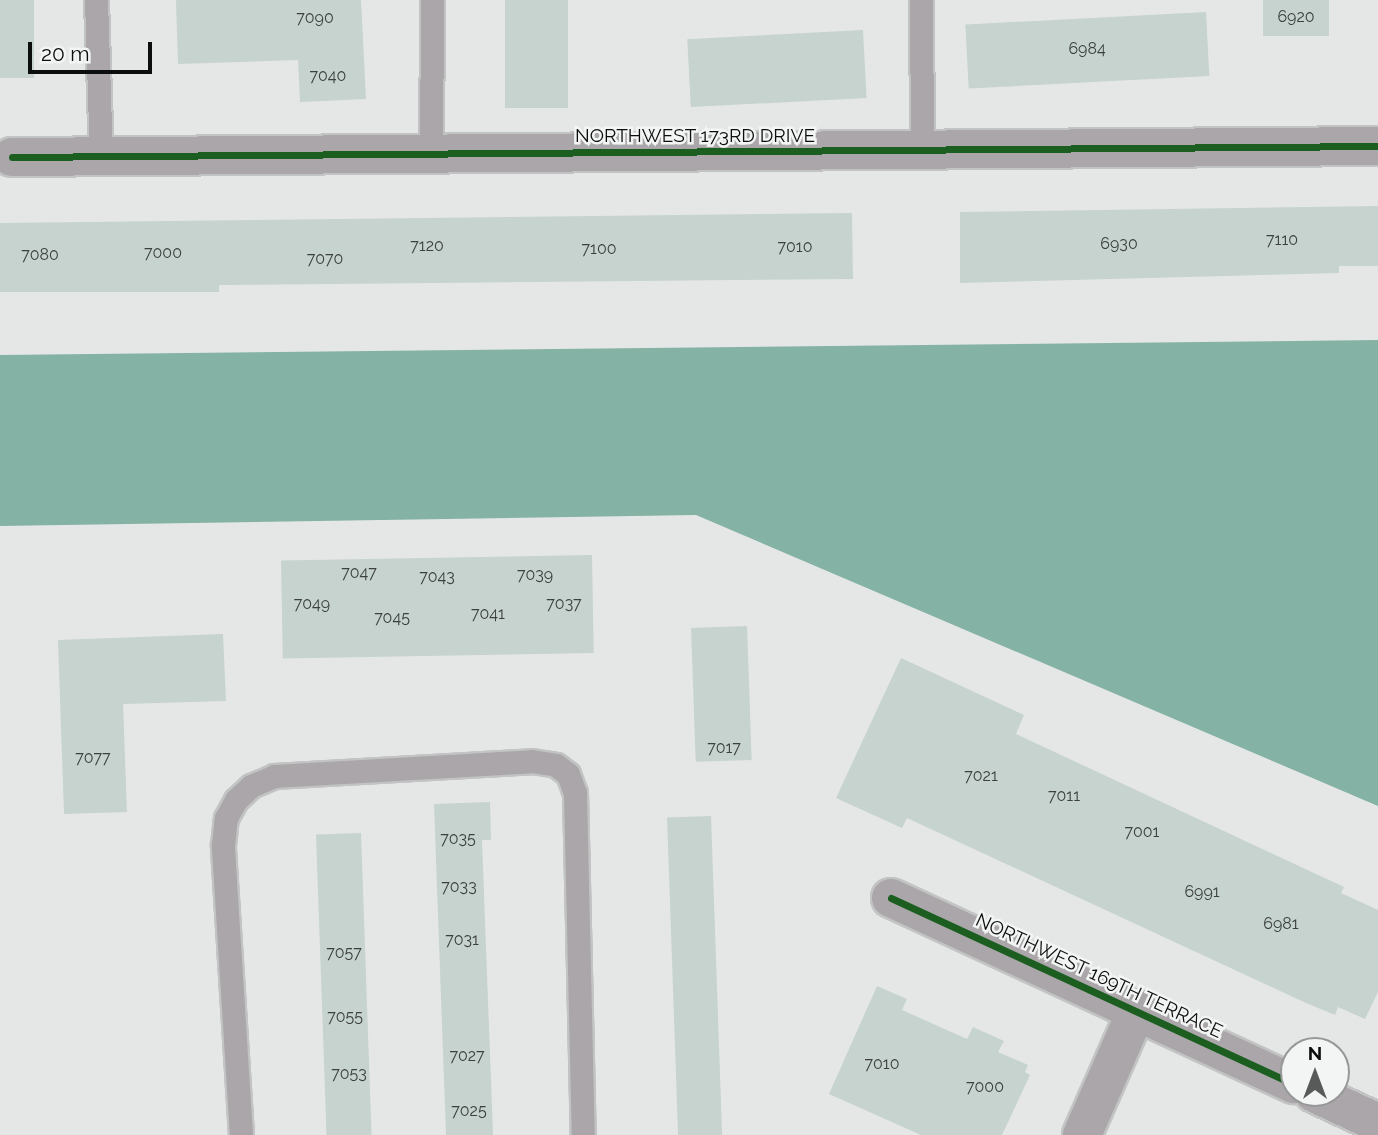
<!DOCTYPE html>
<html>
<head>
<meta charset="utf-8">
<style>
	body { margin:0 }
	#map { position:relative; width:1378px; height:1135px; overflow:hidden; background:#e5e7e6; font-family:Raleway,sans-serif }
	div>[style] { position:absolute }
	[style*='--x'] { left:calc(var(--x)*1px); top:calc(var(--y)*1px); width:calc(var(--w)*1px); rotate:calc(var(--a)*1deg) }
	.water>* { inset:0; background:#84b2a4 }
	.building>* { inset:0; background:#c6d3cf; transform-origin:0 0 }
	.roads { filter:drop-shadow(2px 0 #c2c4c3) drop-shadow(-2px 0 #c2c4c3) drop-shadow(0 2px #c2c4c3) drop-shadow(0 -2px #c2c4c3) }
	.lane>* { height:23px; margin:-11.5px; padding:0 11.5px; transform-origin:11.5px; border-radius:11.5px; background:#aaa6a9 }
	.street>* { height:38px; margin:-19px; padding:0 19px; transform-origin:19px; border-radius:19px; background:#aaa6a9 }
	.cycleway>* { height:7px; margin:-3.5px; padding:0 3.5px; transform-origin:3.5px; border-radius:3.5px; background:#1b5e20 }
	span { translate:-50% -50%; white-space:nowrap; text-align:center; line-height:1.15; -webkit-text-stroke:5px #f2f5f4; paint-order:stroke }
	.number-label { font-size:16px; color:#3c403e }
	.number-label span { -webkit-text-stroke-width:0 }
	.street-label { font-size:19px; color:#0c0d0d }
	.north { position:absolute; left:1280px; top:1037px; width:70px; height:70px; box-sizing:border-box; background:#f2f5f4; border:2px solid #969898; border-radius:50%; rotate:0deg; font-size:19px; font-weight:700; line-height:28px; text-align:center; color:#0c0d0d }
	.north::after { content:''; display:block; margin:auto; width:24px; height:32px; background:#585959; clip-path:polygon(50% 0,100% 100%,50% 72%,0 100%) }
	.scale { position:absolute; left:28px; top:42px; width:124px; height:32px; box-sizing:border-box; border:4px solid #0c0d0d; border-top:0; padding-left:9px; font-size:21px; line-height:24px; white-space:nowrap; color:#0c0d0d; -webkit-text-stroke:5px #f2f5f4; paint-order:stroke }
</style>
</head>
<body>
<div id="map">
	<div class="water">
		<i style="clip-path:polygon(1378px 340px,1378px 806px,696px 515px,0 526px,0 355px)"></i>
	</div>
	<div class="building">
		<i style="left:0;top:0;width:34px;height:78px"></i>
		<i style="clip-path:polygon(176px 0,361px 0,366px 99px,300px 102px,298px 60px,178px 64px)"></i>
		<i style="left:505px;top:0;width:63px;height:108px"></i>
		<i style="left:1263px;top:0;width:66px;height:36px"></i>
		<i style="left:1206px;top:12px;width:64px;height:241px;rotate:87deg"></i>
		<i style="left:863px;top:30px;width:68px;height:176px;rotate:87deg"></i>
		<i style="clip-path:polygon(1378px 206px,1378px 266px,1339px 266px,1339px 273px,960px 283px,960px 212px)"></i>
		<i style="clip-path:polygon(852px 213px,853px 279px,219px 285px,219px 292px,0 292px,0 223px)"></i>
		<i style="left:592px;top:555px;width:98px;height:311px;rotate:89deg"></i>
		<i style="left:747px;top:626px;width:134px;height:56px;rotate:88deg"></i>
		<i style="clip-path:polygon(223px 634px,226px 701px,123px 704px,127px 812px,64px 814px,58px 640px)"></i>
		<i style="clip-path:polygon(901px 658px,1024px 715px,1016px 734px,1344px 887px,1341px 893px,1378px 910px,1378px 992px,1365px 1019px,1338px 1007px,1335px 1015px,1306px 1003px,907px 818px,902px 828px,836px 798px)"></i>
		<i style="clip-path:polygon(490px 802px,491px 840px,482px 840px,493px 1135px,446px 1135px,434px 804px)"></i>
		<i style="left:711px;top:816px;width:319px;height:44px;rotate:88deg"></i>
		<i style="left:361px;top:833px;width:302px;height:45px;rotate:88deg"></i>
		<i style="clip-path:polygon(877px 986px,907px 999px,902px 1010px,967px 1039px,973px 1027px,1004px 1041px,998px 1052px,1028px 1065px,1025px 1072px,1030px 1075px,1002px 1135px,921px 1135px,829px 1094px)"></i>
	</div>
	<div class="roads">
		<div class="lane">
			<i style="--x:96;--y:0;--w:156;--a:88.2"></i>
			<i style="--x:921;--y:0;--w:150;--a:89.6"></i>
			<i style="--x:431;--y:154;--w:154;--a:-89.6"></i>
			<i style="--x:241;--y:1135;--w:291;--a:-93.6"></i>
			<i style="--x:223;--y:845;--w:27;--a:-84"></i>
			<i style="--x:226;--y:818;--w:21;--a:-61"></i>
			<i style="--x:236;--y:800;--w:21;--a:-43"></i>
			<i style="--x:251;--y:786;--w:25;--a:-23"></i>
			<i style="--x:274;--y:776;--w:258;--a:-3.3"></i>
			<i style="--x:532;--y:761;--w:24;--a:9"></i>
			<i style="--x:556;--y:765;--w:15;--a:37"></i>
			<i style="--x:568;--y:774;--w:20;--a:70"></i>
			<i style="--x:575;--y:793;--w:342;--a:88.7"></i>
		</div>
		<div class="street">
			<i style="--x:12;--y:157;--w:1366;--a:-0.46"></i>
			<i style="--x:891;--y:898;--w:444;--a:24.8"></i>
			<i style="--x:1314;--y:1093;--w:71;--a:25.1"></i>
			<i style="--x:1082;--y:1135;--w:137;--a:-66.3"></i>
		</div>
	</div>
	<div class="cycleway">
		<i style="--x:12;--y:157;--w:1366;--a:-0.46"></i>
		<i style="--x:891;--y:898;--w:444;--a:24.8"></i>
	</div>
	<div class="number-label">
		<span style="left:1296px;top:17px">6920</span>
		<span style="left:315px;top:18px">7090</span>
		<span style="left:1087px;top:49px">6984</span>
		<span style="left:328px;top:76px">7040</span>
		<span style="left:1282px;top:240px">7110</span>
		<span style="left:1119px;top:244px">6930</span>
		<span style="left:427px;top:246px">7120</span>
		<span style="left:795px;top:247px">7010</span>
		<span style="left:599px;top:249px">7100</span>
		<span style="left:163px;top:253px">7000</span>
		<span style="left:40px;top:255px">7080</span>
		<span style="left:325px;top:259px">7070</span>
		<span style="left:359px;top:573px">7047</span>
		<span style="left:535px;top:575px">7039</span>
		<span style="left:437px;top:577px">7043</span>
		<span style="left:312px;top:604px">7049</span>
		<span style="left:564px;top:604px">7037</span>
		<span style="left:488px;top:614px">7041</span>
		<span style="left:392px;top:618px">7045</span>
		<span style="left:724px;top:748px">7017</span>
		<span style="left:93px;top:758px">7077</span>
		<span style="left:981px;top:776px">7021</span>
		<span style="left:1064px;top:796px">7011</span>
		<span style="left:1142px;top:832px">7001</span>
		<span style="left:458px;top:839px">7035</span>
		<span style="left:459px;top:887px">7033</span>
		<span style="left:1202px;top:892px">6991</span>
		<span style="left:1281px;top:924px">6981</span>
		<span style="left:462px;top:940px">7031</span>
		<span style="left:344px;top:953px">7057</span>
		<span style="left:345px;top:1017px">7055</span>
		<span style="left:467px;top:1056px">7027</span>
		<span style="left:882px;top:1064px">7010</span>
		<span style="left:349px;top:1074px">7053</span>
		<span style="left:985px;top:1087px">7000</span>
		<span style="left:469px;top:1111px">7025</span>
	</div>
	<div class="street-label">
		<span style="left:695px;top:136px">NORTHWEST 173RD DRIVE</span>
		<span style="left:1099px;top:976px;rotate:25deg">NORTHWEST 169TH TERRACE</span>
	</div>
	<div class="north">N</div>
	<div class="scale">20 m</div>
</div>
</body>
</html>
